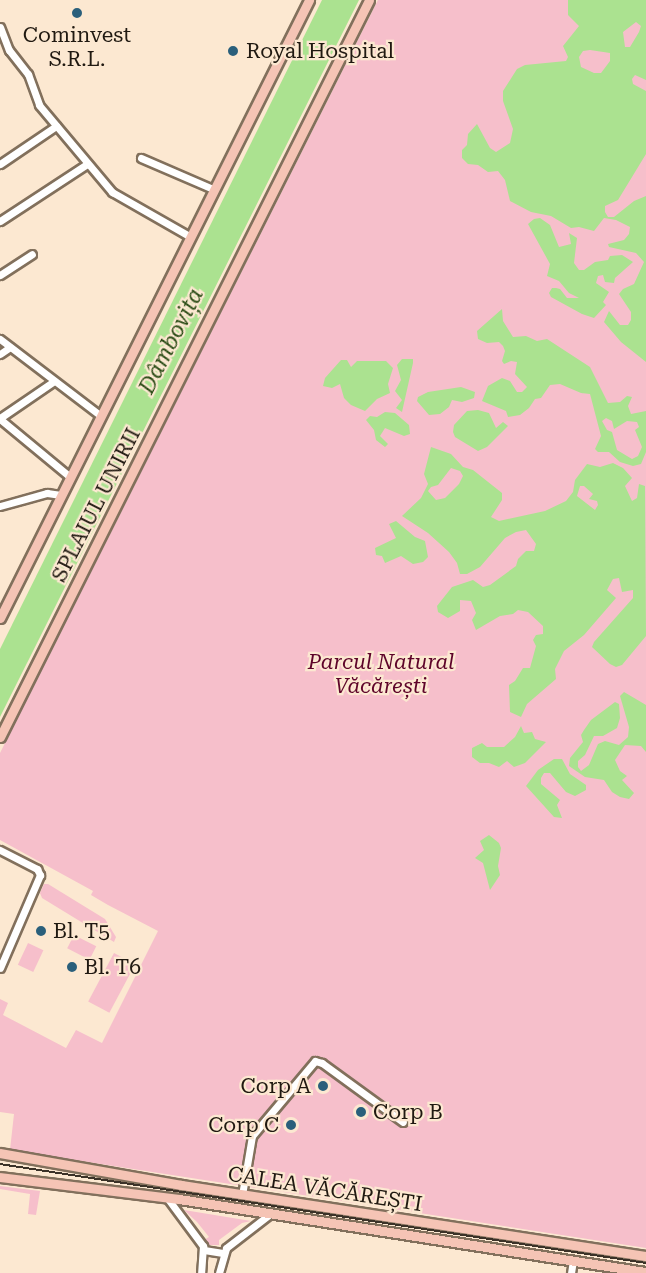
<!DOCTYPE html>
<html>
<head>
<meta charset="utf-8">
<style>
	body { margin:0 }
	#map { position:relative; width:646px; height:1273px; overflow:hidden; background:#fce8d1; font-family:"Roboto Serif",serif }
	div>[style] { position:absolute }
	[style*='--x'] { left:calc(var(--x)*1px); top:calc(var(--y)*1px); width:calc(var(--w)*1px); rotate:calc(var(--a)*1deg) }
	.green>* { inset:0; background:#f6bfcb; transform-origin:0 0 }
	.water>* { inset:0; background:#abe290 }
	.roads { filter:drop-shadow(2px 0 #82705c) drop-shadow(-2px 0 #82705c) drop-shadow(0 2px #82705c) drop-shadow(0 -2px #82705c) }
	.minor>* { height:7px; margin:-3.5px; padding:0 3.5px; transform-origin:3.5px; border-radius:3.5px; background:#fff }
	.major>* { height:9px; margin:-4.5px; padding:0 4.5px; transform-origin:4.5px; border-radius:4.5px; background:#f5c4b5 }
	.tram>* { height:1.5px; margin:-0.75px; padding:0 0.75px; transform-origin:0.75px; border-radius:0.75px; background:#3b3228 }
	.dots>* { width:16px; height:16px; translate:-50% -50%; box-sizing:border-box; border:3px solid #fce8d1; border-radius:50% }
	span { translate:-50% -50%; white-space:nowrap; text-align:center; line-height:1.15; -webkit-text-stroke:4.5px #fce8d1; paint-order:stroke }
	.poi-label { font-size:21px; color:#201911 }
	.left { translate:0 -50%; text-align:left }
	.right { translate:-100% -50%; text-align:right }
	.street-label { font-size:21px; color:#201911 }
	.park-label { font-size:21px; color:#5e042a; font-style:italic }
	.water-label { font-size:22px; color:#284a13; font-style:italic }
</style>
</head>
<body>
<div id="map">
	<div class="green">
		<i style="clip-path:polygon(378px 0,646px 0,646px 1248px,10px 1150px,14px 1114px,0 1112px,0 999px,8px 1003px,3px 1015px,66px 1048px,76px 1030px,102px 1043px,158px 931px,108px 905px,91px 895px,93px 891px,0 840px,0 753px)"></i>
		<i style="clip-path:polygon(44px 884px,48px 884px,105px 919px,116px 937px,114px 942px,42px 898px,40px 893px)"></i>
		<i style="left:74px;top:935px;width:25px;height:15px;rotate:27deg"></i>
		<i style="left:28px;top:943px;width:17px;height:24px;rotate:25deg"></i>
		<i style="left:114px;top:953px;width:24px;height:55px;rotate:28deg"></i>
		<i style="clip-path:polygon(0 1186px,40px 1191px,36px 1215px,28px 1214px,30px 1194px,0 1189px)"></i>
		<i style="clip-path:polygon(184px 1210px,251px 1221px,242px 1223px,219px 1240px,219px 1245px,209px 1245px,204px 1240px,209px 1237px,197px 1222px)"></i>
	</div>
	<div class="water">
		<i style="clip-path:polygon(322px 0,359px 0,0 717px,0 649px)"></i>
		<i style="clip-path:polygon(evenodd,568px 0,646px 0,646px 80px,635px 75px,632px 79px,633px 84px,646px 91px,646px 154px,618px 200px,605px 206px,605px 212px,608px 217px,614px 217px,634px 201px,646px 196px,646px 362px,621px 342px,604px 322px,609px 311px,620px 325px,628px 325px,631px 320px,631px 312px,619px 294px,623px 289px,634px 284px,644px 262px,636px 253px,609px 247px,608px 244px,624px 240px,629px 234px,630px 227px,616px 220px,604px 218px,594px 231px,579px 227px,571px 228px,551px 216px,531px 212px,510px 201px,505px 180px,498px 171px,488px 172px,478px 165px,468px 164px,462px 158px,462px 150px,467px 145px,468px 134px,477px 124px,490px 148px,496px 152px,510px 143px,513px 129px,503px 101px,503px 91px,517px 69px,525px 65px,566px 61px,568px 57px,563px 46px,579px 26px,568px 15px,568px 0,636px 22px,641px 26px,639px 32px,630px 47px,625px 47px,623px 32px,636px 22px,568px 0,590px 50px,610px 53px,610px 61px,601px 73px,594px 73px,581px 67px,579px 57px,583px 51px,590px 50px)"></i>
		<i style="clip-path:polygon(540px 218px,550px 225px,559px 247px,571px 244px,569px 233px,577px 238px,574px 263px,579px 270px,584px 270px,595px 262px,608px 260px,610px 256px,622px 255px,633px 262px,615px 278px,614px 283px,605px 282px,603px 275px,598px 276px,596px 283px,609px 292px,603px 302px,606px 305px,594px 318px,582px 314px,551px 297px,549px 293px,552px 288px,556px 288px,560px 289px,567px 298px,579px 298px,569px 293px,559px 281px,547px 276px,550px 264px,528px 224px,534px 219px)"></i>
		<i style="clip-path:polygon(evenodd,502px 309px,503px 321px,513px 337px,526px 336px,537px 341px,547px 339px,590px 367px,608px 403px,620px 402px,627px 396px,632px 397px,628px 406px,631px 414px,646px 411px,646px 452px,641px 464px,633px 466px,620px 462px,609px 452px,598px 452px,595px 449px,601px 436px,590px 394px,581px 393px,560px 384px,550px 385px,541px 398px,535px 399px,529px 408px,520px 415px,508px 417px,506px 411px,482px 401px,488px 386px,502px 378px,510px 381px,517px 392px,522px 392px,527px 387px,515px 374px,517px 362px,511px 361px,504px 364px,502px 361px,505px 351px,503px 346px,499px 342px,487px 343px,478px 339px,477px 331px,502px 309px,606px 418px,612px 421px,614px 429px,627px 421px,637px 422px,639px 427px,635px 430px,642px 447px,638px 456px,632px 459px,617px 450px,612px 432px,607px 430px,602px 421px,606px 418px)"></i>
		<i style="clip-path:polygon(402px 359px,413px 359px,413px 363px,402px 412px,396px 408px,402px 400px,395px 391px,401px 380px,397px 365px)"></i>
		<i style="clip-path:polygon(341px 360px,347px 360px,351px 367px,357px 361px,386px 361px,393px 368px,388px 384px,390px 393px,377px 399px,365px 411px,351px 405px,344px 398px,340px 384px,332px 388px,323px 386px,325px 378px)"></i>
		<i style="clip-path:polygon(461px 387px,475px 392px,474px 398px,462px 402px,452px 400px,449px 407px,440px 414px,429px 415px,417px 401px,418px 397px,428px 392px)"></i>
		<i style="clip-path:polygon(478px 410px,489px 413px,496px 428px,503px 422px,508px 426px,487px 447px,478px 451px,455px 437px,453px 432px,454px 425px,467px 411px)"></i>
		<i style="clip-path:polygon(385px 412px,395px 413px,409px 425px,410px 434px,404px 436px,385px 428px,380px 436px,388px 444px,385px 447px,376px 440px,374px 430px,366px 420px,370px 416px,377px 417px)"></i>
		<i style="clip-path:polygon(evenodd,431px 447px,451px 454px,463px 467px,473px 470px,502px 493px,502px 500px,491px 517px,499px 521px,545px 511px,566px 501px,573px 492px,575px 480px,587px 464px,600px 467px,613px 463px,623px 468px,632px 478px,625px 486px,632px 501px,637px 498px,639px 484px,645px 486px,646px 636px,622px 665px,616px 667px,610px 664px,592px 647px,594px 642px,633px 598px,633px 590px,622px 592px,619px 578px,613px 579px,607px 590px,616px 598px,584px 635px,564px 651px,555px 669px,556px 679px,527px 704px,521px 717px,510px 712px,509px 685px,515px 681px,523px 668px,530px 668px,536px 646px,533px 640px,536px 635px,543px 634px,543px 626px,528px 612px,518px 610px,513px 614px,500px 616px,476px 630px,472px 620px,476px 613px,471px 601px,460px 600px,460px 611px,448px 618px,438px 612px,437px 606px,452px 587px,473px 580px,483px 587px,490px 585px,516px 566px,518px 559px,526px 551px,534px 551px,536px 544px,526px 530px,516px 532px,505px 538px,480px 567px,467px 574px,460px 574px,457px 563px,449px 552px,428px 533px,402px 516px,421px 498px,428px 484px,424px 474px,431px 447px,451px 468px,460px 471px,463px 476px,459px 484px,445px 498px,436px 500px,428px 491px,431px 487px,438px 485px,451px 468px,431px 447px,580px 486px,584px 486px,593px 494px,589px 499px,597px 501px,598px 505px,595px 510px,577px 496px,580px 486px)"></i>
		<i style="clip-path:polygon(396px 521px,415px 537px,425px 541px,428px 557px,423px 562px,413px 564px,401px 556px,385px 563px,382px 556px,376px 555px,375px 548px,396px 538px,389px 524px)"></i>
		<i style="clip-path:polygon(624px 692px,646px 705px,646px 752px,641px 746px,625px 745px,615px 760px,620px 771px,627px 776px,622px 780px,634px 793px,629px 799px,620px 797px,612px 792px,604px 780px,585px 777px,569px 766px,570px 758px,583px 742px,581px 735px,584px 730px,591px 720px,615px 702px,619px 704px,620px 718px,617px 728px,603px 736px,594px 736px,585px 755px,578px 761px,578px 767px,581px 771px,589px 765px,598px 744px,605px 741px,619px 745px,628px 737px,629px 727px,620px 696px)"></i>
		<i style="clip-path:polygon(521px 726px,524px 733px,532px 732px,535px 739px,546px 742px,525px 763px,514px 767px,507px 761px,499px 767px,489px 763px,480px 763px,472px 757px,472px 748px,482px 743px,487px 747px,504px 747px,515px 737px)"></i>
		<i style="clip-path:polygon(554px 759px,562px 759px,570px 774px,586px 785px,586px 790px,575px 796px,566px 792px,550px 773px,544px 773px,541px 778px,541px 784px,560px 800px,557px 805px,562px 818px,554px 817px,526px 786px,538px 770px)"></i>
		<i style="clip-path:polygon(489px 835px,499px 843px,501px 848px,498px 866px,500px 875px,490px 890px,483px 863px,475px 858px,484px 850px,480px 841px)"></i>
	</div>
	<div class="roads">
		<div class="minor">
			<i style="--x:0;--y:27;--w:25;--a:69"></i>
			<i style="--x:9;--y:50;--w:31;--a:52"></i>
			<i style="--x:28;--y:74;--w:33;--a:70"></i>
			<i style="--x:39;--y:105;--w:114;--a:50"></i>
			<i style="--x:112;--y:192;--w:89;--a:29.7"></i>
			<i style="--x:141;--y:158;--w:78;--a:23.3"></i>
			<i style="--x:0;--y:164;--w:68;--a:-34.2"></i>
			<i style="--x:0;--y:221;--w:104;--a:-33.2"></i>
			<i style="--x:0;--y:275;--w:38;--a:-33"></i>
			<i style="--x:0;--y:339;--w:127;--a:37.3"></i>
			<i style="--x:0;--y:354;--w:12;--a:-35"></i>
			<i style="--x:0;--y:418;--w:65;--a:-34.4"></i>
			<i style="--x:0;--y:419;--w:91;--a:39.6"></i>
			<i style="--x:0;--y:506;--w:49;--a:-15.5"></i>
			<i style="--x:47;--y:493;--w:14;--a:8"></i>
			<i style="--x:0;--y:850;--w:42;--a:27.2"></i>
			<i style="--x:37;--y:869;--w:7;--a:63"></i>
			<i style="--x:40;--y:875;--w:101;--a:113.3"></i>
			<i style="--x:242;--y:1195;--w:60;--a:-80.4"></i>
			<i style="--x:252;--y:1136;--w:98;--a:-50"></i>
			<i style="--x:315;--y:1061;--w:7;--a:16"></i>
			<i style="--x:322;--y:1063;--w:100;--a:36.1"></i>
			<i style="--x:168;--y:1199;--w:59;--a:53.3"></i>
			<i style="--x:203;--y:1246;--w:27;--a:94"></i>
			<i style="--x:204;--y:1250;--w:19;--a:9"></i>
			<i style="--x:219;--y:1273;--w:26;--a:-74"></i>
			<i style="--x:226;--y:1248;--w:56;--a:-37.7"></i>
			<i style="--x:571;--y:1273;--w:13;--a:-81"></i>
		</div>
		<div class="major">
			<i style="--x:0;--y:618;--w:691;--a:-63.43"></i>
			<i style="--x:0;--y:737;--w:824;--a:-63.4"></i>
			<i style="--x:0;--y:1153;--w:184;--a:10"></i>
			<i style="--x:181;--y:1185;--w:470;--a:8.7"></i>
			<i style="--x:0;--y:1177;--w:180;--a:7"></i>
			<i style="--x:179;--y:1199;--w:473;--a:8.9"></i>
		</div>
	</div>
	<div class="tram">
		<i style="--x:0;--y:1164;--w:654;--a:8.71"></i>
	</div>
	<div class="dots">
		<i style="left:77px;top:13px;background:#2a5f7b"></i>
		<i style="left:233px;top:51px;background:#2a5f7b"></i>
		<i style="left:41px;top:931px;background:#2a5f7b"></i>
		<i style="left:72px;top:967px;background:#2a5f7b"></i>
		<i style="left:323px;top:1086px;background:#2a5f7b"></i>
		<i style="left:361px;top:1112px;background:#2a5f7b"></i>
		<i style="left:291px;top:1125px;background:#2a5f7b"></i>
	</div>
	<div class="poi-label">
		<span style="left:77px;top:47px">Cominvest<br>S.R.L.</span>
		<span class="left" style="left:246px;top:51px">Royal Hospital</span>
		<span class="left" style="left:53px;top:931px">Bl. T5</span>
		<span class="left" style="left:84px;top:967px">Bl. T6</span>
		<span class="right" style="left:311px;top:1086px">Corp A</span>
		<span class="left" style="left:373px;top:1112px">Corp B</span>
		<span class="right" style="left:279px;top:1125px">Corp C</span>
	</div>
	<div class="street-label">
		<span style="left:96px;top:505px;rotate:-63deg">SPLAIUL UNIRII</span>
		<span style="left:325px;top:1189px;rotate:9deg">CALEA VĂCĂREȘTI</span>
	</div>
	<div class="park-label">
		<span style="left:381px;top:674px">Parcul Natural<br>Văcărești</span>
	</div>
	<div class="water-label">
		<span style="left:171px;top:341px;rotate:-63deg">Dâmbovița</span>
	</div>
</div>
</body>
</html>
